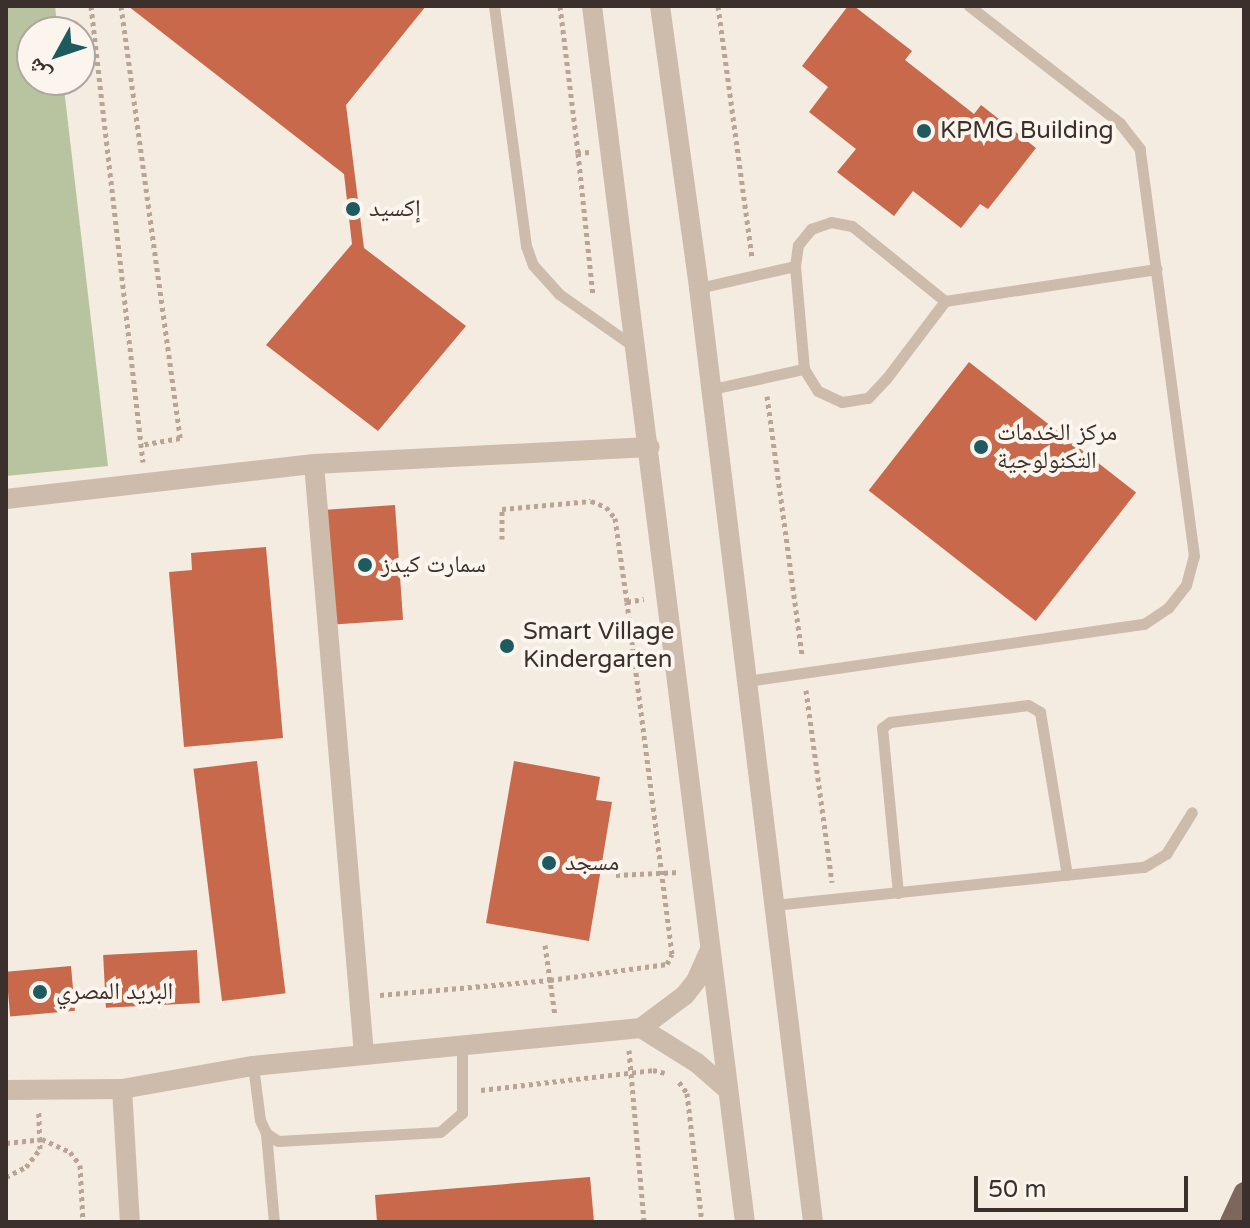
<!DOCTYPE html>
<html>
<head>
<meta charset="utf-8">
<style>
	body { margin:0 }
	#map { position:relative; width:1250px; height:1228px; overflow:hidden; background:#f4ebe1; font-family:"Varela Round","Noto Naskh Arabic",sans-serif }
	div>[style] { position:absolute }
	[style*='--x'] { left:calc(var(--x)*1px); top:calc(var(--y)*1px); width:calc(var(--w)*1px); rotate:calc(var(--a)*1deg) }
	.green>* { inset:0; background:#b8c4a0 }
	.building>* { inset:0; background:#c8694b; transform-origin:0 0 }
	.path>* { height:5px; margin-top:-2.5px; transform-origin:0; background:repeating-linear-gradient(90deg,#b9a596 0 4px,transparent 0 8px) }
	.service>* { height:11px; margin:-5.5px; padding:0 5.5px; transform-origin:5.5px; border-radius:5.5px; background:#cdbbac }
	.minor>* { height:20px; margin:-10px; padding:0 10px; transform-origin:10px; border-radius:10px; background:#cdbbac }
	.primary>* { height:20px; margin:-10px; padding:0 10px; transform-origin:10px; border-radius:10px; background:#7d675c }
	.dots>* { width:22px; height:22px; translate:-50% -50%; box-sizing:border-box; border:4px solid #fbf5ee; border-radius:50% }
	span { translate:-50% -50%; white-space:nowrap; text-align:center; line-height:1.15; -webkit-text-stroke:8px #fbf5ee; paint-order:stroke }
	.poi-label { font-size:24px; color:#3b302b }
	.left { translate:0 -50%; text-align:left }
	.frame { position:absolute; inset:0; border:8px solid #3b302b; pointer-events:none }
	.north { position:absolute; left:16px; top:16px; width:80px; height:80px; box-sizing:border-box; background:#fbf5ee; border:2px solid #aea6a0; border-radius:50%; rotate:230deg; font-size:22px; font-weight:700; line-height:32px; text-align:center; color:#3b302b }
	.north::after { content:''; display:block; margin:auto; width:28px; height:36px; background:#1f5a5e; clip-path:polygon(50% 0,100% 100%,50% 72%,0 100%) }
	.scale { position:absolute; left:974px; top:1176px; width:214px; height:36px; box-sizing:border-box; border:4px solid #3b302b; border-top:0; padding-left:10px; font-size:24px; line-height:28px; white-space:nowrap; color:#3b302b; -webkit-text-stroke:6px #fbf5ee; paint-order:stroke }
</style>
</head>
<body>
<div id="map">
	<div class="green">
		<i style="clip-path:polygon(6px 6px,55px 6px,58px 32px,32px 32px,32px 80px,63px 80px,108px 466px,6px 476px)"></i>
	</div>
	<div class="building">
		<i style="clip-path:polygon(128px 6px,426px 6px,346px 105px,364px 248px,466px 326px,378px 431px,266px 345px,352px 244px,344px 174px)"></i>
		<i style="clip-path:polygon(848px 6px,854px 6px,912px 51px,905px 60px,974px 114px,981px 105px,1036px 148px,988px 209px,980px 204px,961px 228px,913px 191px,894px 216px,837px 172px,856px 149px,809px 112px,828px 87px,802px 66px)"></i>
		<i style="left:969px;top:362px;width:212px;height:163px;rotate:38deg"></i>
		<i style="left:395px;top:505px;width:115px;height:69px;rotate:86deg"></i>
		<i style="clip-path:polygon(266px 547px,283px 738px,184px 747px,169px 572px,192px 570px,191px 553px)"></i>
		<i style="left:257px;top:761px;width:234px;height:64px;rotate:83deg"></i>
		<i style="clip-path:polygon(514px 761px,600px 777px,596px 800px,612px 802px,589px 941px,486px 923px)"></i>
		<i style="left:197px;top:950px;width:53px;height:94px;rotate:87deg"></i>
		<i style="left:71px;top:966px;width:45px;height:65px;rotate:85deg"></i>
		<i style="clip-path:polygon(590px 1177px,594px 1222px,377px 1222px,375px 1195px)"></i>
	</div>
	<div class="path">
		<i style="--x:91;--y:6;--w:459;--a:83.5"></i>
		<i style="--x:121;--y:6;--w:436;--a:82.2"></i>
		<i style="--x:180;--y:438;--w:40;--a:170"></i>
		<i style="--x:560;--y:6;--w:148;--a:83"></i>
		<i style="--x:718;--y:6;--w:255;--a:82.3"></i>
		<i style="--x:589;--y:152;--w:11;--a:175"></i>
		<i style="--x:578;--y:153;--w:143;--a:84"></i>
		<i style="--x:767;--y:396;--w:262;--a:82.3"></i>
		<i style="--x:502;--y:539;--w:30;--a:-90"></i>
		<i style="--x:502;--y:509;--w:89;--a:-5.1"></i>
		<i style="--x:591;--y:501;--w:16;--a:22"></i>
		<i style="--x:606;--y:507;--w:14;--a:51"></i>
		<i style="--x:615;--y:518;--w:85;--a:81.9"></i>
		<i style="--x:806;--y:690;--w:194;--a:82.3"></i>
		<i style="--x:616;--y:875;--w:64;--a:-2.7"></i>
		<i style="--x:545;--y:945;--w:71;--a:81.9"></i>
		<i style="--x:380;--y:995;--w:171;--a:-5"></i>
		<i style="--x:550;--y:980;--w:118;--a:-7.8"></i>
		<i style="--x:667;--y:964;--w:11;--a:-63"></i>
		<i style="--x:672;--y:954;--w:355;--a:-97.3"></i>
		<i style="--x:627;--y:602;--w:17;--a:-10"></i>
		<i style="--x:629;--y:1050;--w:173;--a:85"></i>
		<i style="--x:679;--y:1082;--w:14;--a:54"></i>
		<i style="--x:687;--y:1093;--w:130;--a:83.4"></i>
		<i style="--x:481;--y:1090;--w:173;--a:-6.6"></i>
		<i style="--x:653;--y:1070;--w:12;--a:14"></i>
		<i style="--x:6;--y:1143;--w:36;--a:-6"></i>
		<i style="--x:42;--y:1139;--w:31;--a:25"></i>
		<i style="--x:70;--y:1152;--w:16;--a:52"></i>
		<i style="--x:80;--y:1165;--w:57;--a:87"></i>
		<i style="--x:6;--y:1177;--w:22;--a:-27"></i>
		<i style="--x:26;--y:1167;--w:23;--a:-52"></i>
		<i style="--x:40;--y:1149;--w:37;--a:-92"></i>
	</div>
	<div class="service">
		<i style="--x:494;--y:6;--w:242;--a:82.4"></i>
		<i style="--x:526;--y:246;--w:20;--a:70"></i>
		<i style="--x:533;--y:265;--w:39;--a:48"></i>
		<i style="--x:559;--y:294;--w:94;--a:35"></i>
		<i style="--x:795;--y:266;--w:103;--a:85"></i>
		<i style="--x:699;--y:288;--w:98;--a:-12.9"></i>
		<i style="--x:795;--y:266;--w:21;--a:-82"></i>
		<i style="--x:798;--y:245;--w:21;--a:-51"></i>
		<i style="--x:811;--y:229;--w:21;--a:-19"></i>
		<i style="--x:831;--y:222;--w:21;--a:11"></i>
		<i style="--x:852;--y:226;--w:119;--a:38.9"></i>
		<i style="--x:712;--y:389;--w:94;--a:-12.3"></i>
		<i style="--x:804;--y:369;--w:26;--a:58"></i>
		<i style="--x:818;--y:391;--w:26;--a:25"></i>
		<i style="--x:842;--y:402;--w:26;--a:-9"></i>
		<i style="--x:868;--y:398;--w:26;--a:-47"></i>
		<i style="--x:886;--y:379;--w:98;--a:-52.9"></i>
		<i style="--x:945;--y:301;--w:214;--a:-8.6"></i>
		<i style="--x:747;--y:681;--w:401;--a:-8.2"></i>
		<i style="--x:1144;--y:624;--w:29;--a:-34"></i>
		<i style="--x:1168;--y:608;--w:29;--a:-52"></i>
		<i style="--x:1186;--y:585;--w:30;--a:-75"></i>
		<i style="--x:1194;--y:556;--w:411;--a:-97.6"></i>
		<i style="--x:1140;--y:149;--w:33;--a:-128"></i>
		<i style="--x:1120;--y:123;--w:191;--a:-142.2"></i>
		<i style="--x:898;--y:893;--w:166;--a:-95.5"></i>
		<i style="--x:882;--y:728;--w:10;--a:-37"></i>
		<i style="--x:890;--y:722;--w:139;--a:-7"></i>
		<i style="--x:1028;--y:705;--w:14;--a:30"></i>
		<i style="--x:1040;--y:712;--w:165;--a:80.6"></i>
		<i style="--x:774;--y:905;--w:372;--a:-5.9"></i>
		<i style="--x:1144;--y:867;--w:26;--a:-31"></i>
		<i style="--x:1166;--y:854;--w:49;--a:-58.2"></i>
		<i style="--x:253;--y:1066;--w:54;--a:82.6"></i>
		<i style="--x:260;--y:1120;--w:14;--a:65"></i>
		<i style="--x:266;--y:1133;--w:14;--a:34"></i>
		<i style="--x:278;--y:1141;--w:162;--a:-3.2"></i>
		<i style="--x:440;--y:1132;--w:29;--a:-41"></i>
		<i style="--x:462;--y:1113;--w:68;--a:-90"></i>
		<i style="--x:266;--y:1133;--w:89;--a:84.9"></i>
	</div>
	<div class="minor">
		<i style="--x:592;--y:6;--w:1226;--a:82.83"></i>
		<i style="--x:660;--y:6;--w:285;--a:82.1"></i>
		<i style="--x:699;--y:288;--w:941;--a:83.04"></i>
		<i style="--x:314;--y:464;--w:592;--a:85.16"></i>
		<i style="--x:6;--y:499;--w:310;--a:-6.5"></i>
		<i style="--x:314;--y:464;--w:336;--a:-2.9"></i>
		<i style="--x:641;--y:1028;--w:66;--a:32"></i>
		<i style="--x:697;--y:1063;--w:41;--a:41.1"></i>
		<i style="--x:122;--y:1089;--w:133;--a:86.6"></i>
		<i style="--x:6;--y:1090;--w:116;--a:-0.5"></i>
		<i style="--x:122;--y:1089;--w:133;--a:-10"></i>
		<i style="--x:253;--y:1066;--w:390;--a:-5.6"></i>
		<i style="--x:641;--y:1028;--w:55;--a:-36.9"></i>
		<i style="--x:685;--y:995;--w:18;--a:-52"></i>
		<i style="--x:696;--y:981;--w:32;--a:-66"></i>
	</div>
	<div class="primary">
		<i style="--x:1230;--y:1222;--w:33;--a:-65"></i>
	</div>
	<div class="dots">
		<i style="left:924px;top:131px;background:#1f5a5e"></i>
		<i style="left:353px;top:209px;background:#1f5a5e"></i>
		<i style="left:981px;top:447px;background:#1f5a5e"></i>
		<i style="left:365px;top:565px;background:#1f5a5e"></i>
		<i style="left:507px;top:646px;background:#1f5a5e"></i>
		<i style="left:549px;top:863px;background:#1f5a5e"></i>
		<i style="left:40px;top:992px;background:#1f5a5e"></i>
	</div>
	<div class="poi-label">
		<span class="left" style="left:940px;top:131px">KPMG Building</span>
		<span class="left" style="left:369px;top:209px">إكسيد</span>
		<span class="left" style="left:997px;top:447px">مركز الخدمات<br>التكنولوجية</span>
		<span class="left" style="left:381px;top:565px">سمارت كيدز</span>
		<span class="left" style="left:523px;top:646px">Smart Village<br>Kindergarten</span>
		<span class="left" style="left:565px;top:863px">مسجد</span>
		<span class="left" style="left:56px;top:992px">البريد المصري</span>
	</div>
	<div class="frame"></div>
	<div class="north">ش</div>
	<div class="scale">50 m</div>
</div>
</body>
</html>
